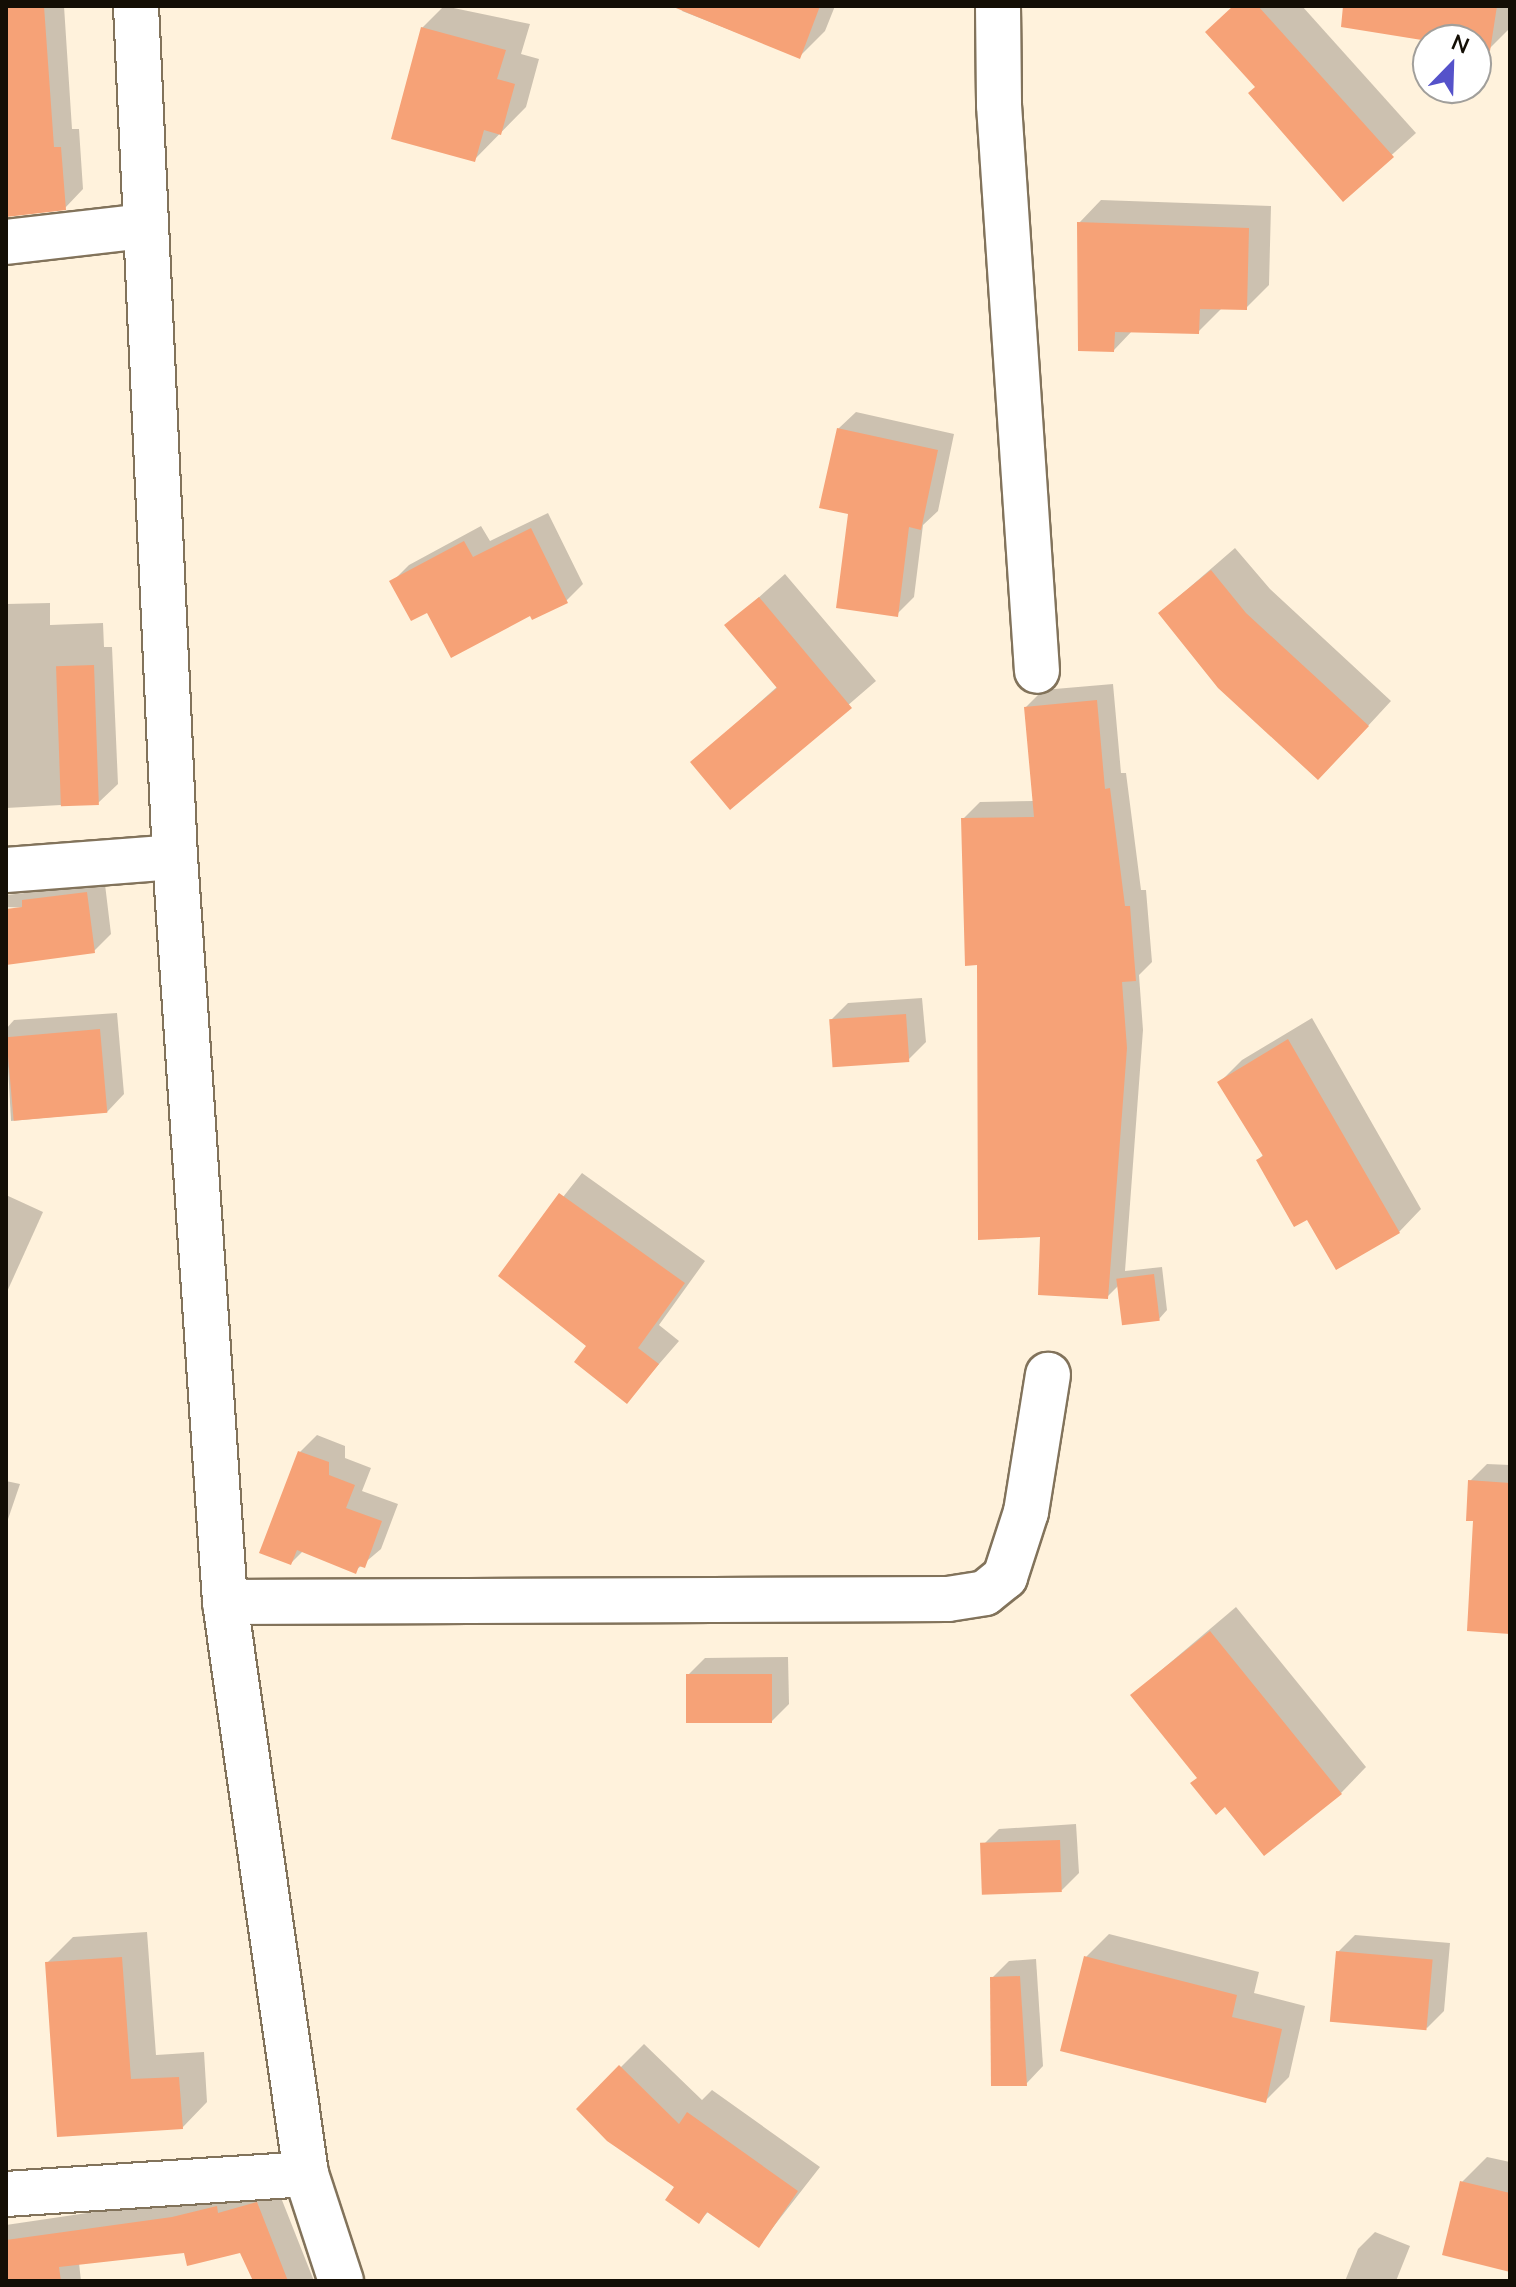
<!DOCTYPE html>
<html>
<head>
<meta charset="utf-8">
<style>
	body { margin:0 }
	#map { position:relative; width:1516px; height:2287px; overflow:hidden; background:#fff2dc; font-family:Mulish,sans-serif }
	div>[style] { position:absolute }
	[style*='--x'] { left:calc(var(--x)*1px); top:calc(var(--y)*1px); width:calc(var(--w)*1px); rotate:calc(var(--a)*1deg) }
	.shadow>* { inset:0; background:#0003 }
	.building>* { inset:0; background:#f6a277; transform-origin:0 0 }
	.roads { filter:drop-shadow(2px 0 #82735b) drop-shadow(-2px 0 #82735b) drop-shadow(0 2px #82735b) drop-shadow(0 -2px #82735b) }
	.minor>* { height:44px; margin:-22px; padding:0 22px; transform-origin:22px; border-radius:22px; background:#fff }
	span { translate:-50% -50%; white-space:nowrap; text-align:center; line-height:1.15; -webkit-text-stroke:6px #fff; paint-order:stroke }
	.frame { position:absolute; inset:0; border:8px solid #130e05; pointer-events:none }
	.north { position:absolute; left:1412px; top:24px; width:80px; height:80px; box-sizing:border-box; background:#fff; border:2px solid #a19f9b; border-radius:50%; rotate:23deg; font-size:22px; font-weight:700; line-height:32px; text-align:center; color:#130e05 }
	.north::after { content:''; display:block; margin:auto; width:28px; height:36px; background:#5552ca; clip-path:polygon(50% 0,100% 100%,50% 72%,0 100%) }
</style>
</head>
<body>
<div id="map">
	<div class="shadow">
		<i style="clip-path:polygon(6px 6px,64px 6px,72px 129px,79px 129px,83px 189px,65px 208px,6px 215px)"></i>
		<i style="clip-path:polygon(444px 6px,530px 24px,521px 54px,539px 59px,526px 107px,474px 160px,422px 28px)"></i>
		<i style="clip-path:polygon(684px 6px,835px 6px,825px 31px,799px 57px,682px 11px)"></i>
		<i style="clip-path:polygon(1234px 6px,1302px 6px,1416px 133px,1343px 199px,1258px 86px)"></i>
		<i style="clip-path:polygon(1377px 6px,1510px 6px,1510px 28px,1489px 49px,1476px 46px,1476px 40px)"></i>
		<i style="clip-path:polygon(1101px 200px,1271px 206px,1269px 285px,1246px 308px,1221px 309px,1198px 332px,1133px 330px,1114px 350px,1079px 223px)"></i>
		<i style="clip-path:polygon(856px 412px,954px 434px,938px 511px,923px 525px,914px 597px,897px 614px,850px 513px,838px 429px)"></i>
		<i style="clip-path:polygon(548px 513px,583px 584px,566px 601px,531px 613px,428px 611px,392px 582px,409px 565px,481px 526px,490px 541px)"></i>
		<i style="clip-path:polygon(1235px 548px,1270px 589px,1391px 701px,1342px 754px,1160px 613px)"></i>
		<i style="clip-path:polygon(785px 574px,876px 681px,730px 807px,693px 762px,778px 686px,727px 626px)"></i>
		<i style="clip-path:polygon(50px 603px,50px 625px,103px 623px,104px 647px,112px 647px,118px 784px,98px 803px,6px 808px,6px 604px)"></i>
		<i style="clip-path:polygon(1113px 684px,1121px 773px,1126px 773px,1141px 890px,1146px 890px,1152px 962px,1139px 975px,1143px 1030px,1125px 1271px,1162px 1267px,1167px 1310px,1159px 1319px,1119px 1285px,1107px 1297px,1043px 1235px,979px 963px,963px 819px,980px 802px,1034px 801px,1026px 707px,1043px 690px)"></i>
		<i style="clip-path:polygon(104px 876px,111px 934px,94px 951px,6px 963px,6px 911px,33px 908px,6px 907px,6px 895px,34px 892px,41px 884px)"></i>
		<i style="clip-path:polygon(922px 998px,926px 1042px,908px 1060px,831px 1020px,848px 1003px)"></i>
		<i style="clip-path:polygon(117px 1013px,124px 1094px,107px 1112px,11px 1121px,6px 1029px,14px 1020px)"></i>
		<i style="clip-path:polygon(1312px 1018px,1421px 1209px,1399px 1232px,1308px 1217px,1258px 1160px,1264px 1154px,1219px 1083px,1242px 1060px)"></i>
		<i style="clip-path:polygon(582px 1173px,705px 1261px,659px 1325px,679px 1341px,627px 1401px,589px 1346px,501px 1276px)"></i>
		<i style="clip-path:polygon(6px 1195px,43px 1212px,6px 1294px)"></i>
		<i style="clip-path:polygon(317px 1435px,345px 1446px,345px 1458px,371px 1468px,362px 1491px,398px 1504px,381px 1549px,355px 1571px,303px 1551px,291px 1563px,300px 1452px)"></i>
		<i style="clip-path:polygon(1487px 1464px,1510px 1465px,1510px 1632px,1475px 1519px,1470px 1481px)"></i>
		<i style="clip-path:polygon(6px 1481px,20px 1484px,6px 1525px)"></i>
		<i style="clip-path:polygon(1236px 1607px,1366px 1767px,1341px 1793px,1226px 1805px,1132px 1695px)"></i>
		<i style="clip-path:polygon(788px 1657px,789px 1704px,772px 1721px,688px 1675px,705px 1658px)"></i>
		<i style="clip-path:polygon(1076px 1824px,1079px 1873px,1062px 1890px,982px 1846px,999px 1829px)"></i>
		<i style="clip-path:polygon(147px 1932px,156px 2055px,204px 2052px,207px 2102px,182px 2128px,59px 2135px,47px 1963px,73px 1937px)"></i>
		<i style="clip-path:polygon(1109px 1934px,1259px 1972px,1254px 1993px,1305px 2006px,1289px 2077px,1265px 2101px,1086px 1957px)"></i>
		<i style="clip-path:polygon(1355px 1935px,1450px 1943px,1444px 2011px,1427px 2028px,1338px 1952px)"></i>
		<i style="clip-path:polygon(1036px 1959px,1043px 2066px,1026px 2084px,992px 1978px,1009px 1961px)"></i>
		<i style="clip-path:polygon(644px 2044px,702px 2100px,712px 2090px,820px 2167px,759px 2245px,709px 2211px,699px 2221px,676px 2187px,579px 2109px)"></i>
		<i style="clip-path:polygon(1487px 2157px,1510px 2162px,1510px 2270px,1462px 2182px)"></i>
		<i style="clip-path:polygon(276px 2185px,314px 2281px,255px 2281px,241px 2250px,185px 2250px,79px 2263px,81px 2281px,6px 2281px,6px 2221px,6px 2225px)"></i>
		<i style="clip-path:polygon(1375px 2232px,1410px 2246px,1396px 2281px,1345px 2281px,1358px 2249px)"></i>
	</div>
	<div class="building">
		<i style="clip-path:polygon(6px 6px,44px 6px,54px 147px,61px 147px,66px 210px,6px 217px)"></i>
		<i style="clip-path:polygon(671px 6px,820px 6px,800px 59px)"></i>
		<i style="clip-path:polygon(1233px 6px,1258px 6px,1394px 157px,1343px 202px,1248px 93px,1255px 87px,1205px 32px)"></i>
		<i style="clip-path:polygon(1343px 6px,1497px 6px,1490px 51px,1476px 48px,1476px 40px,1428px 41px,1341px 27px)"></i>
		<i style="clip-path:polygon(421px 27px,506px 50px,497px 79px,515px 84px,501px 135px,484px 130px,475px 162px,391px 139px)"></i>
		<i style="clip-path:polygon(1077px 222px,1249px 228px,1247px 310px,1200px 309px,1199px 334px,1115px 332px,1114px 352px,1078px 351px)"></i>
		<i style="clip-path:polygon(837px 428px,938px 450px,921px 530px,909px 527px,898px 617px,836px 608px,848px 514px,819px 508px)"></i>
		<i style="clip-path:polygon(531px 528px,568px 603px,532px 620px,530px 616px,451px 658px,427px 613px,411px 621px,389px 581px,464px 541px,473px 557px)"></i>
		<i style="clip-path:polygon(1211px 570px,1246px 613px,1369px 726px,1318px 780px,1218px 688px,1158px 613px)"></i>
		<i style="clip-path:polygon(759px 597px,852px 708px,730px 810px,690px 762px,777px 688px,724px 625px)"></i>
		<i style="left:94px;top:665px;width:140px;height:38px;rotate:88deg"></i>
		<i style="clip-path:polygon(1097px 700px,1105px 789px,1110px 788px,1125px 906px,1130px 906px,1136px 981px,1122px 982px,1127px 1048px,1108px 1299px,1038px 1295px,1040px 1237px,978px 1240px,977px 965px,965px 966px,961px 818px,1034px 817px,1024px 707px)"></i>
		<i style="clip-path:polygon(87px 892px,95px 953px,6px 965px,6px 909px,22px 907px,22px 900px)"></i>
		<i style="left:906px;top:1014px;width:48px;height:77px;rotate:86deg"></i>
		<i style="left:100px;top:1029px;width:84px;height:94px;rotate:85deg"></i>
		<i style="clip-path:polygon(1288px 1039px,1400px 1233px,1336px 1270px,1307px 1220px,1294px 1227px,1256px 1160px,1263px 1156px,1217px 1082px)"></i>
		<i style="clip-path:polygon(559px 1193px,685px 1283px,638px 1348px,659px 1364px,627px 1404px,574px 1362px,586px 1346px,498px 1276px)"></i>
		<i style="left:1154px;top:1274px;width:47px;height:38px;rotate:83deg"></i>
		<i style="clip-path:polygon(298px 1451px,329px 1462px,329px 1475px,355px 1485px,346px 1508px,382px 1521px,365px 1568px,359px 1566px,356px 1574px,297px 1550px,291px 1565px,259px 1553px)"></i>
		<i style="clip-path:polygon(1468px 1480px,1510px 1483px,1510px 1634px,1467px 1631px,1473px 1521px,1466px 1521px)"></i>
		<i style="clip-path:polygon(1210px 1631px,1342px 1794px,1264px 1856px,1225px 1807px,1216px 1815px,1190px 1783px,1197px 1778px,1130px 1695px)"></i>
		<i style="left:686px;top:1674px;width:86px;height:49px"></i>
		<i style="left:1060px;top:1840px;width:52px;height:80px;rotate:88deg"></i>
		<i style="left:1336px;top:1951px;width:97px;height:71px;rotate:5deg"></i>
		<i style="clip-path:polygon(1084px 1956px,1237px 1995px,1232px 2017px,1282px 2029px,1266px 2103px,1060px 2051px)"></i>
		<i style="clip-path:polygon(122px 1957px,131px 2079px,179px 2077px,183px 2129px,57px 2137px,45px 1962px)"></i>
		<i style="clip-path:polygon(1020px 1976px,1027px 2086px,991px 2086px,990px 1977px)"></i>
		<i style="clip-path:polygon(619px 2065px,679px 2124px,687px 2112px,798px 2191px,759px 2248px,707px 2212px,699px 2224px,665px 2200px,674px 2187px,607px 2141px,576px 2109px)"></i>
		<i style="clip-path:polygon(1460px 2181px,1510px 2193px,1510px 2272px,1442px 2255px)"></i>
		<i style="clip-path:polygon(257px 2202px,288px 2281px,253px 2281px,240px 2253px,187px 2266px,184px 2253px,59px 2267px,61px 2281px,6px 2281px,6px 2240px,172px 2217px,217px 2206px,218px 2213px)"></i>
	</div>
	<div class="roads">
		<div class="minor">
			<i style="--x:136;--y:6;--w:852;--a:87.38"></i>
			<i style="--x:175;--y:857;--w:747;--a:86.16"></i>
			<i style="--x:225;--y:1602;--w:578;--a:81.94"></i>
			<i style="--x:306;--y:2174;--w:113;--a:71.9"></i>
			<i style="--x:998;--y:6;--w:99;--a:89.4"></i>
			<i style="--x:999;--y:105;--w:567;--a:86.16"></i>
			<i style="--x:6;--y:242;--w:139;--a:-6.6"></i>
			<i style="--x:6;--y:870;--w:169;--a:-4.4"></i>
			<i style="--x:225;--y:1602;--w:723;--a:-0.24"></i>
			<i style="--x:948;--y:1599;--w:37;--a:-9"></i>
			<i style="--x:985;--y:1593;--w:26;--a:-39"></i>
			<i style="--x:1005;--y:1577;--w:68;--a:-72.1"></i>
			<i style="--x:1026;--y:1512;--w:139;--a:-80.9"></i>
			<i style="--x:6;--y:2194;--w:301;--a:-3.8"></i>
		</div>
	</div>
	<div class="frame"></div>
	<div class="north">N</div>
</div>
</body>
</html>
